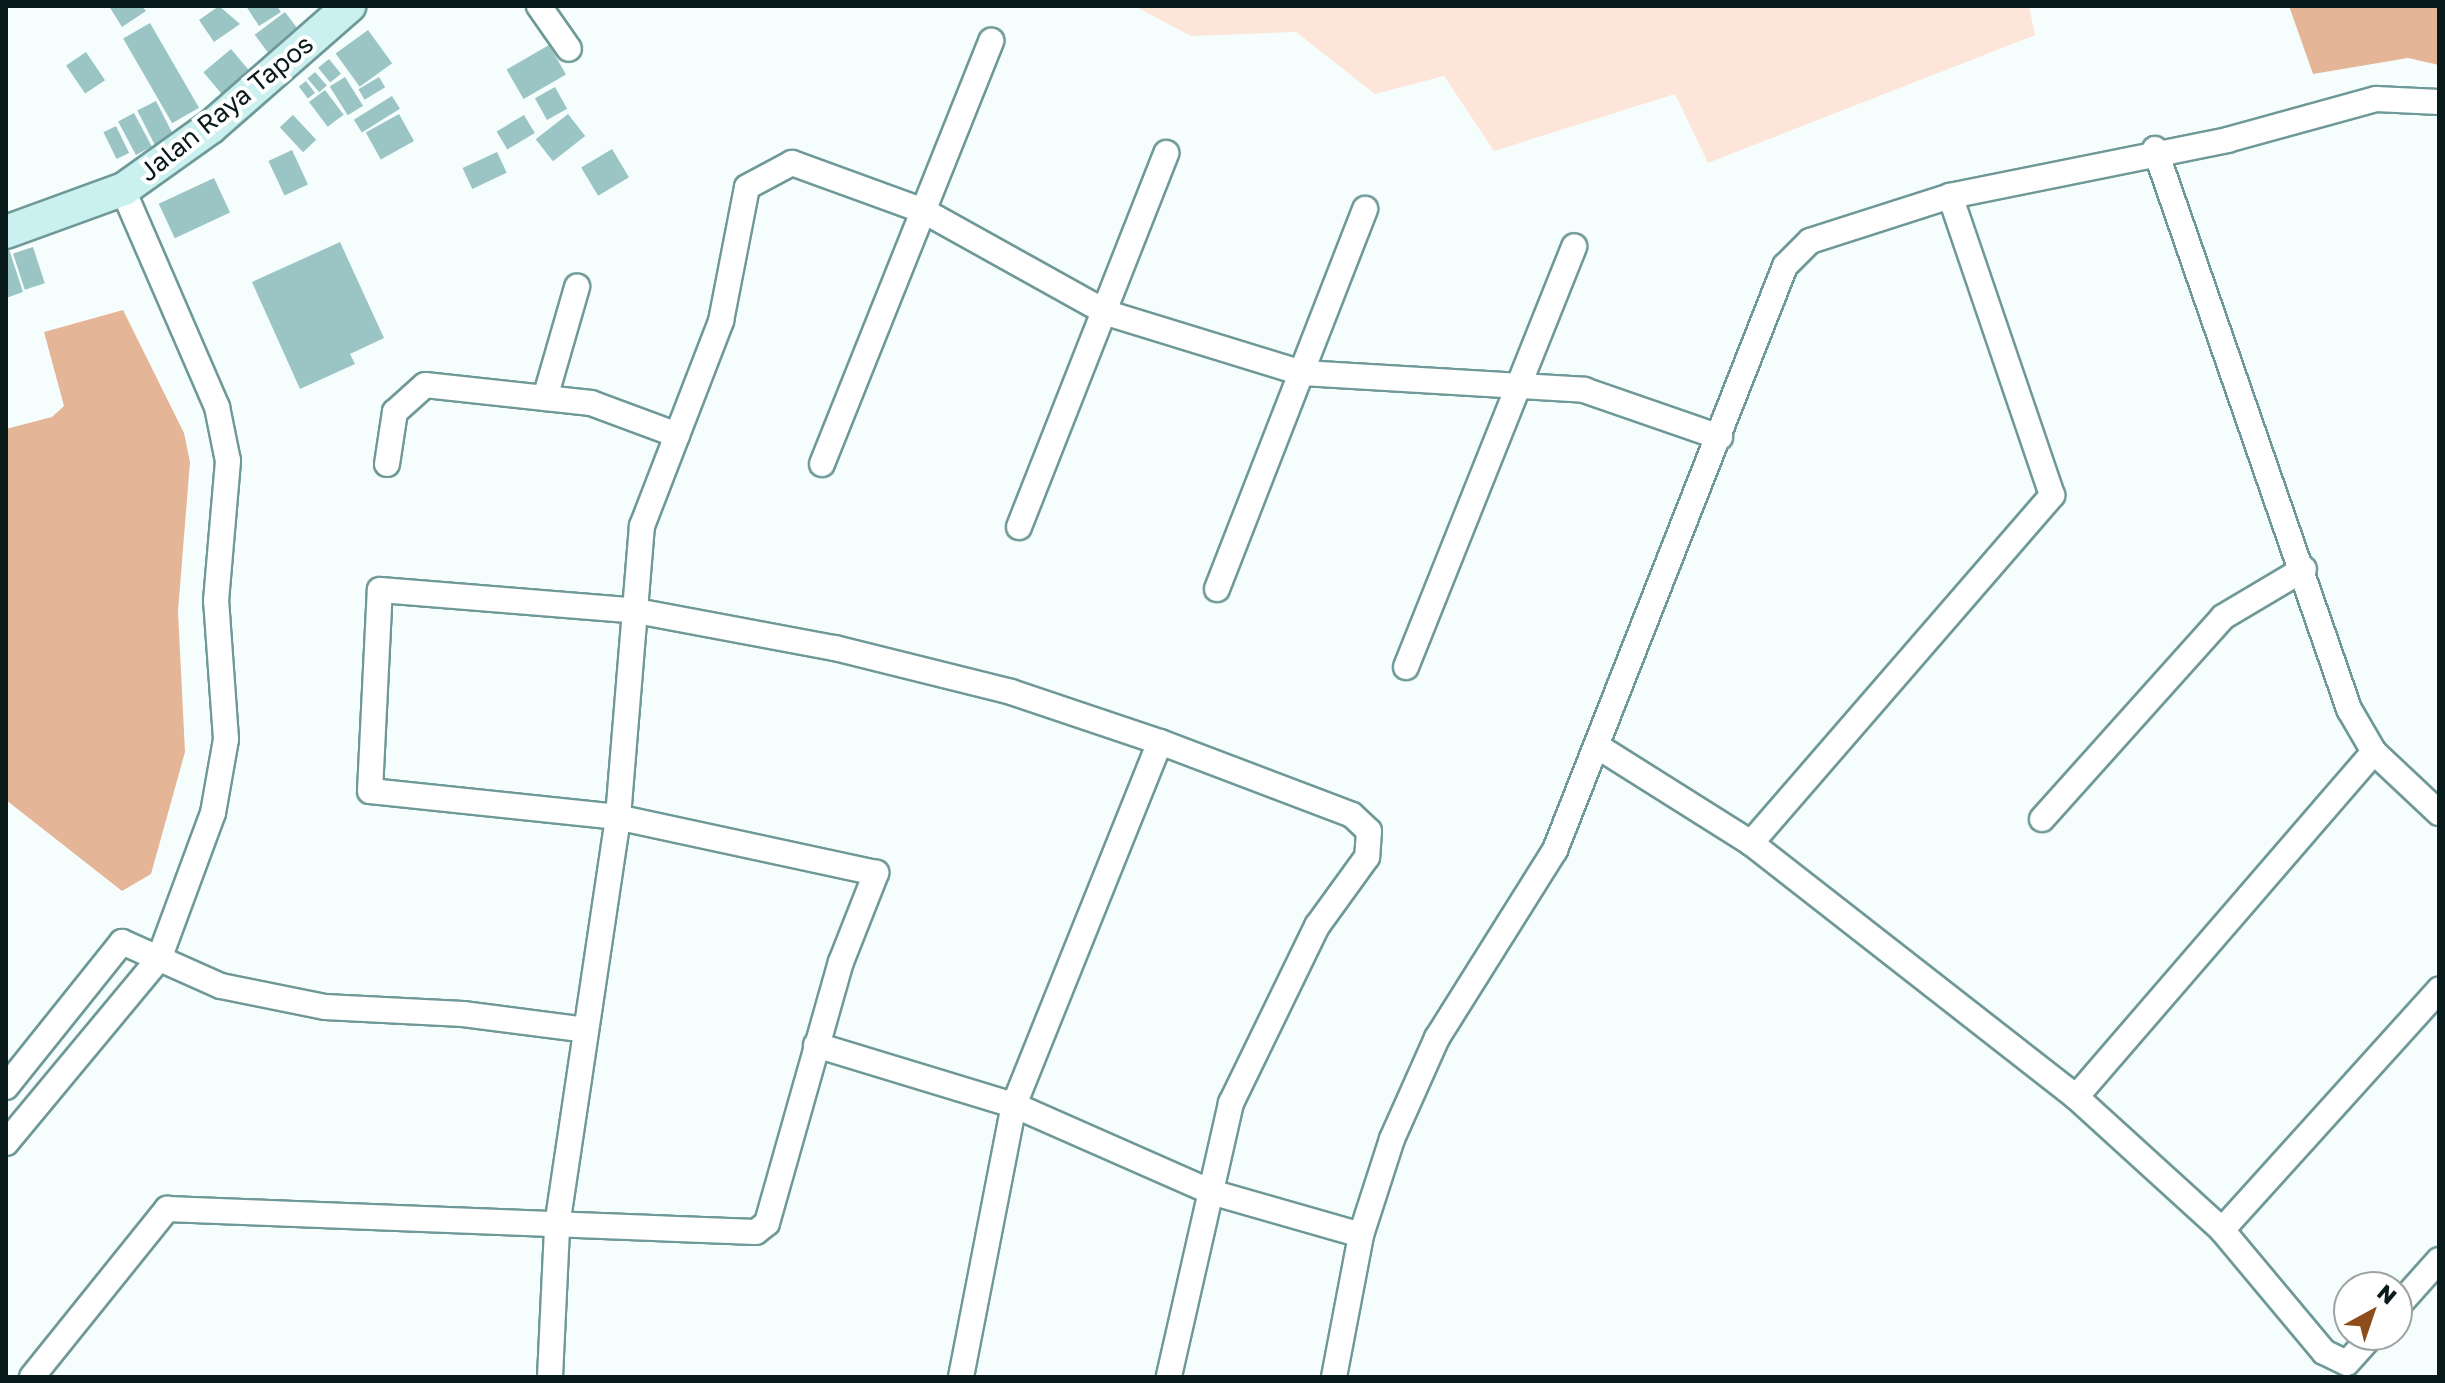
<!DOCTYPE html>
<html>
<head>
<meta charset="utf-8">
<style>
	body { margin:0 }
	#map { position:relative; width:2445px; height:1383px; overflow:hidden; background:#f5fefd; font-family:"Golos Text",sans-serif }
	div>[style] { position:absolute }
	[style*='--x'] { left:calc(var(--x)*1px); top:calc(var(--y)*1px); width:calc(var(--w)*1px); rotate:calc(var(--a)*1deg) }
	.green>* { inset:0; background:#fde6d9 }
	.water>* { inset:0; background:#e5b597 }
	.building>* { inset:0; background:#9ac5c4; transform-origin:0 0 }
	.roads { filter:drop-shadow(2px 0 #6f9998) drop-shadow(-2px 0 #6f9998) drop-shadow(0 2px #6f9998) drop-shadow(0 -2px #6f9998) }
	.street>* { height:24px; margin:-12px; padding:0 12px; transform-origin:12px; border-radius:12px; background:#fff }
	.secondary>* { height:32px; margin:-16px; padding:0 16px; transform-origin:16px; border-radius:16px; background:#cbf0f0 }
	span { translate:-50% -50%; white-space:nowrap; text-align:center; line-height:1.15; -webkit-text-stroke:8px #fff; paint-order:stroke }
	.street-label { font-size:26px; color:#091a1a }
	.frame { position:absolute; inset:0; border:8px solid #091a1a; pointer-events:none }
	.north { position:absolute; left:2333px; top:1271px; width:80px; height:80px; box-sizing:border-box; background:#fff; border:2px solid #9da3a3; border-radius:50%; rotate:40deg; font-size:22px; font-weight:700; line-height:32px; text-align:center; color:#091a1a }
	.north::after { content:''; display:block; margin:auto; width:28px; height:36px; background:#8e4c1a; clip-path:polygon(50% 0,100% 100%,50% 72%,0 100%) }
</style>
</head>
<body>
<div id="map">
	<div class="green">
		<i style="clip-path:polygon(1134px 6px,2029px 6px,2035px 35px,1708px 163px,1675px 94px,1494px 151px,1444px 76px,1375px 94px,1296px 32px,1191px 36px)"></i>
	</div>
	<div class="water">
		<i style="clip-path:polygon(2289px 6px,2439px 6px,2439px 65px,2408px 58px,2313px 74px)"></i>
		<i style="clip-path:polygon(123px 310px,184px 433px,190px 462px,178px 611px,185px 752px,151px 874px,122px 891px,6px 800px,6px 429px,52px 417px,64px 406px,44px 332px)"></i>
	</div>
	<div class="building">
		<i style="clip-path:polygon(109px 6px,142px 6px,146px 11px,122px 27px)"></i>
		<i style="clip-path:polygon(219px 6px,240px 24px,214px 42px,199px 20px)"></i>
		<i style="clip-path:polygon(246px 6px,277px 6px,281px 12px,259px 26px)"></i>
		<i style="left:285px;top:12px;width:30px;height:38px;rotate:53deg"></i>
		<i style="left:150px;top:23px;width:98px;height:31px;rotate:60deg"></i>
		<i style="left:368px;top:30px;width:41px;height:40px;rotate:54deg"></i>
		<i style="left:549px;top:45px;width:34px;height:49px;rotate:60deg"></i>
		<i style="left:231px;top:49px;width:38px;height:36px;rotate:50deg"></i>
		<i style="left:86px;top:52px;width:34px;height:24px;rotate:56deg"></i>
		<i style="left:329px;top:59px;width:19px;height:14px;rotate:51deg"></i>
		<i style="left:315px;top:72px;width:18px;height:10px;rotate:49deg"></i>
		<i style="left:345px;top:77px;width:34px;height:18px;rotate:58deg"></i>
		<i style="left:379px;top:77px;width:12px;height:24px;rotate:59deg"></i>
		<i style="left:306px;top:81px;width:15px;height:9px;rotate:53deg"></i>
		<i style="left:555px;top:87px;width:25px;height:23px;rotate:61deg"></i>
		<i style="left:325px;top:90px;width:31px;height:20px;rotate:53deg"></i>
		<i style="left:392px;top:96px;width:15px;height:45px;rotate:58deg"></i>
		<i style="left:156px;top:101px;width:39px;height:21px;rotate:63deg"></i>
		<i style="left:134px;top:113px;width:38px;height:18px;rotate:62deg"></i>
		<i style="left:399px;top:114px;width:31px;height:38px;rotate:61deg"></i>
		<i style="left:568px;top:114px;width:28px;height:41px;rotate:52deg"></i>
		<i style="left:293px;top:115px;width:34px;height:18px;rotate:47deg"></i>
		<i style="left:524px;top:115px;width:21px;height:32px;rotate:59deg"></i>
		<i style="left:116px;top:126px;width:30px;height:14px;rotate:64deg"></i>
		<i style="left:612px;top:149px;width:33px;height:36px;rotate:59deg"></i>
		<i style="left:292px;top:150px;width:38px;height:26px;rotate:65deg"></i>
		<i style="left:497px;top:152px;width:23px;height:38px;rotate:65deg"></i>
		<i style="left:214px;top:178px;width:38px;height:61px;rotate:65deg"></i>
		<i style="clip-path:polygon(340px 242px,384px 338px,350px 354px,355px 364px,300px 389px,252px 282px)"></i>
		<i style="clip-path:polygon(7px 243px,23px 292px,6px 298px,6px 244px)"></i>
		<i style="left:33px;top:247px;width:38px;height:21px;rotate:72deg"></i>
	</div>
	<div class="roads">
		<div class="street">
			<i style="--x:539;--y:6;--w:52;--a:55.1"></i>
			<i style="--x:2155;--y:149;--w:593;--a:70.89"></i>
			<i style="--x:2349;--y:709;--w:50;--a:59.8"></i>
			<i style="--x:2374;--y:752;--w:89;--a:43.2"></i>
			<i style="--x:545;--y:398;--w:116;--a:-73.9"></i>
			<i style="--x:387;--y:464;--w:53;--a:-81.3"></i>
			<i style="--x:395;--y:412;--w:40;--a:-42"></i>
			<i style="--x:425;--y:385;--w:167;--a:6.2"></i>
			<i style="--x:591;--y:403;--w:92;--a:20.4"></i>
			<i style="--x:822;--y:464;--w:456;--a:-68.2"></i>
			<i style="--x:1019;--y:527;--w:402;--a:-68.5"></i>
			<i style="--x:1217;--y:589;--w:408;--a:-68.7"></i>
			<i style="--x:1406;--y:667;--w:453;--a:-68.2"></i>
			<i style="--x:1597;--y:746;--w:182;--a:32.2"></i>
			<i style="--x:1751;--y:843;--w:412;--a:38"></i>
			<i style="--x:2076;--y:1097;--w:197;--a:42.3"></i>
			<i style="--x:2222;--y:1230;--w:159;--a:50.1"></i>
			<i style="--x:2324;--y:1352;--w:25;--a:26"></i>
			<i style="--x:2347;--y:1363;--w:38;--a:-48"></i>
			<i style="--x:2042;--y:819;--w:271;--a:-48.1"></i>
			<i style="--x:2223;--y:617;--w:94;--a:-30.7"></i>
			<i style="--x:1751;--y:843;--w:460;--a:-49.1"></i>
			<i style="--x:2052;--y:495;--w:316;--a:-108.8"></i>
			<i style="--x:816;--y:1045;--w:207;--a:16.9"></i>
			<i style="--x:1014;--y:1105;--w:215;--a:23.8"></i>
			<i style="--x:1211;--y:1192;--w:156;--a:16"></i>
			<i style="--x:6;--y:1087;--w:186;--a:-51.3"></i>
			<i style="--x:122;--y:942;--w:108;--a:24"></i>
			<i style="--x:221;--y:986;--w:106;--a:11.4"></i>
			<i style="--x:325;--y:1007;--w:138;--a:2.9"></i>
			<i style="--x:463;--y:1014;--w:124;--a:7.4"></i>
			<i style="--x:2076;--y:1097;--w:456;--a:-49.2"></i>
			<i style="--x:6;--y:1143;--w:239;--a:-50.3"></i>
			<i style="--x:159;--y:959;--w:156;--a:-69.7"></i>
			<i style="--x:213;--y:813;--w:75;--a:-80"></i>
			<i style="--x:226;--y:739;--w:138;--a:-94.1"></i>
			<i style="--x:216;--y:601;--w:141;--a:-85.1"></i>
			<i style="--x:228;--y:461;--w:55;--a:-101.5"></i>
			<i style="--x:217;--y:407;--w:224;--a:-113.4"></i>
			<i style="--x:2222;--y:1230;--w:324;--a:-47.9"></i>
			<i style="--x:2397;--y:1307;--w:63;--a:-48.2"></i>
			<i style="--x:32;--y:1377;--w:216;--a:-51.2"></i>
			<i style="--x:167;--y:1209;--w:589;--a:2.24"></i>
			<i style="--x:756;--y:1232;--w:14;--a:-39"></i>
			<i style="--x:767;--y:1223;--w:271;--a:-74.2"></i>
			<i style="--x:841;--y:962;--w:96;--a:-68.5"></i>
			<i style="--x:876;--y:873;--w:264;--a:-167.8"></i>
			<i style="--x:618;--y:817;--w:249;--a:-174"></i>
			<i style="--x:370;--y:791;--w:201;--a:-87.2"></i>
			<i style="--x:380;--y:590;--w:252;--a:4.6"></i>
			<i style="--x:631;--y:610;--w:208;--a:10.6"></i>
			<i style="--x:835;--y:648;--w:181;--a:14"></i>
			<i style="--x:1011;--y:692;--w:157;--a:18.6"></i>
			<i style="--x:1160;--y:742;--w:205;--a:20.8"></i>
			<i style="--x:1352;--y:815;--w:23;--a:43"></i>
			<i style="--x:1369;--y:831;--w:26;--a:94"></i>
			<i style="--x:1367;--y:857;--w:85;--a:125.9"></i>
			<i style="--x:1317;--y:926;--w:197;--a:115.9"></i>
			<i style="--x:1231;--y:1103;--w:281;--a:102.8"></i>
			<i style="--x:550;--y:1377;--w:151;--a:-87.3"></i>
			<i style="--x:557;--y:1226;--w:414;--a:-81.5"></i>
			<i style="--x:618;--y:817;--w:292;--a:-85.3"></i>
			<i style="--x:642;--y:526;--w:220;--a:-68.9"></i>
			<i style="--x:721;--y:321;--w:136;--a:-79"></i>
			<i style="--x:747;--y:187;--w:51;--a:-28.1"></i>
			<i style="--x:792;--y:163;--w:140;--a:20"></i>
			<i style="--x:924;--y:211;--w:210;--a:29.1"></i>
			<i style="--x:1107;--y:313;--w:204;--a:17.1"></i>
			<i style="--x:1302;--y:373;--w:283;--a:3.4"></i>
			<i style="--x:1584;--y:390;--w:144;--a:19.1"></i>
			<i style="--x:961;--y:1377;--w:277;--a:-79"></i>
			<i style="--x:1014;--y:1105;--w:391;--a:-68.1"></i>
			<i style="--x:1334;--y:1377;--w:145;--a:-79.2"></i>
			<i style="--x:1361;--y:1235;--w:101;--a:-72.1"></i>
			<i style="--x:1392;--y:1139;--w:111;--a:-66"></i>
			<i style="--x:1437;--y:1038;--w:222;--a:-57.9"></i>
			<i style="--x:1555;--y:850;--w:628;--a:-68.5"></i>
			<i style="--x:1785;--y:266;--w:35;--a:-45"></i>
			<i style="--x:1810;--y:241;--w:147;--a:-17.8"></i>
			<i style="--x:1950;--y:196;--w:283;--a:-11.4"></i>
			<i style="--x:2227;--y:140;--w:155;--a:-15.4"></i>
			<i style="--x:2376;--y:99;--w:63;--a:2.7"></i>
		</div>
		<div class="secondary">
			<i style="--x:6;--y:232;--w:126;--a:-20"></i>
			<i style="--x:124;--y:189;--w:107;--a:-35.5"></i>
			<i style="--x:211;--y:127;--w:184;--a:-41.2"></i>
		</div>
	</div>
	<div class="street-label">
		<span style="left:226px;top:108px;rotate:-39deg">Jalan Raya Tapos</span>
	</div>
	<div class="frame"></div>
	<div class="north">N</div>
</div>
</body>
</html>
